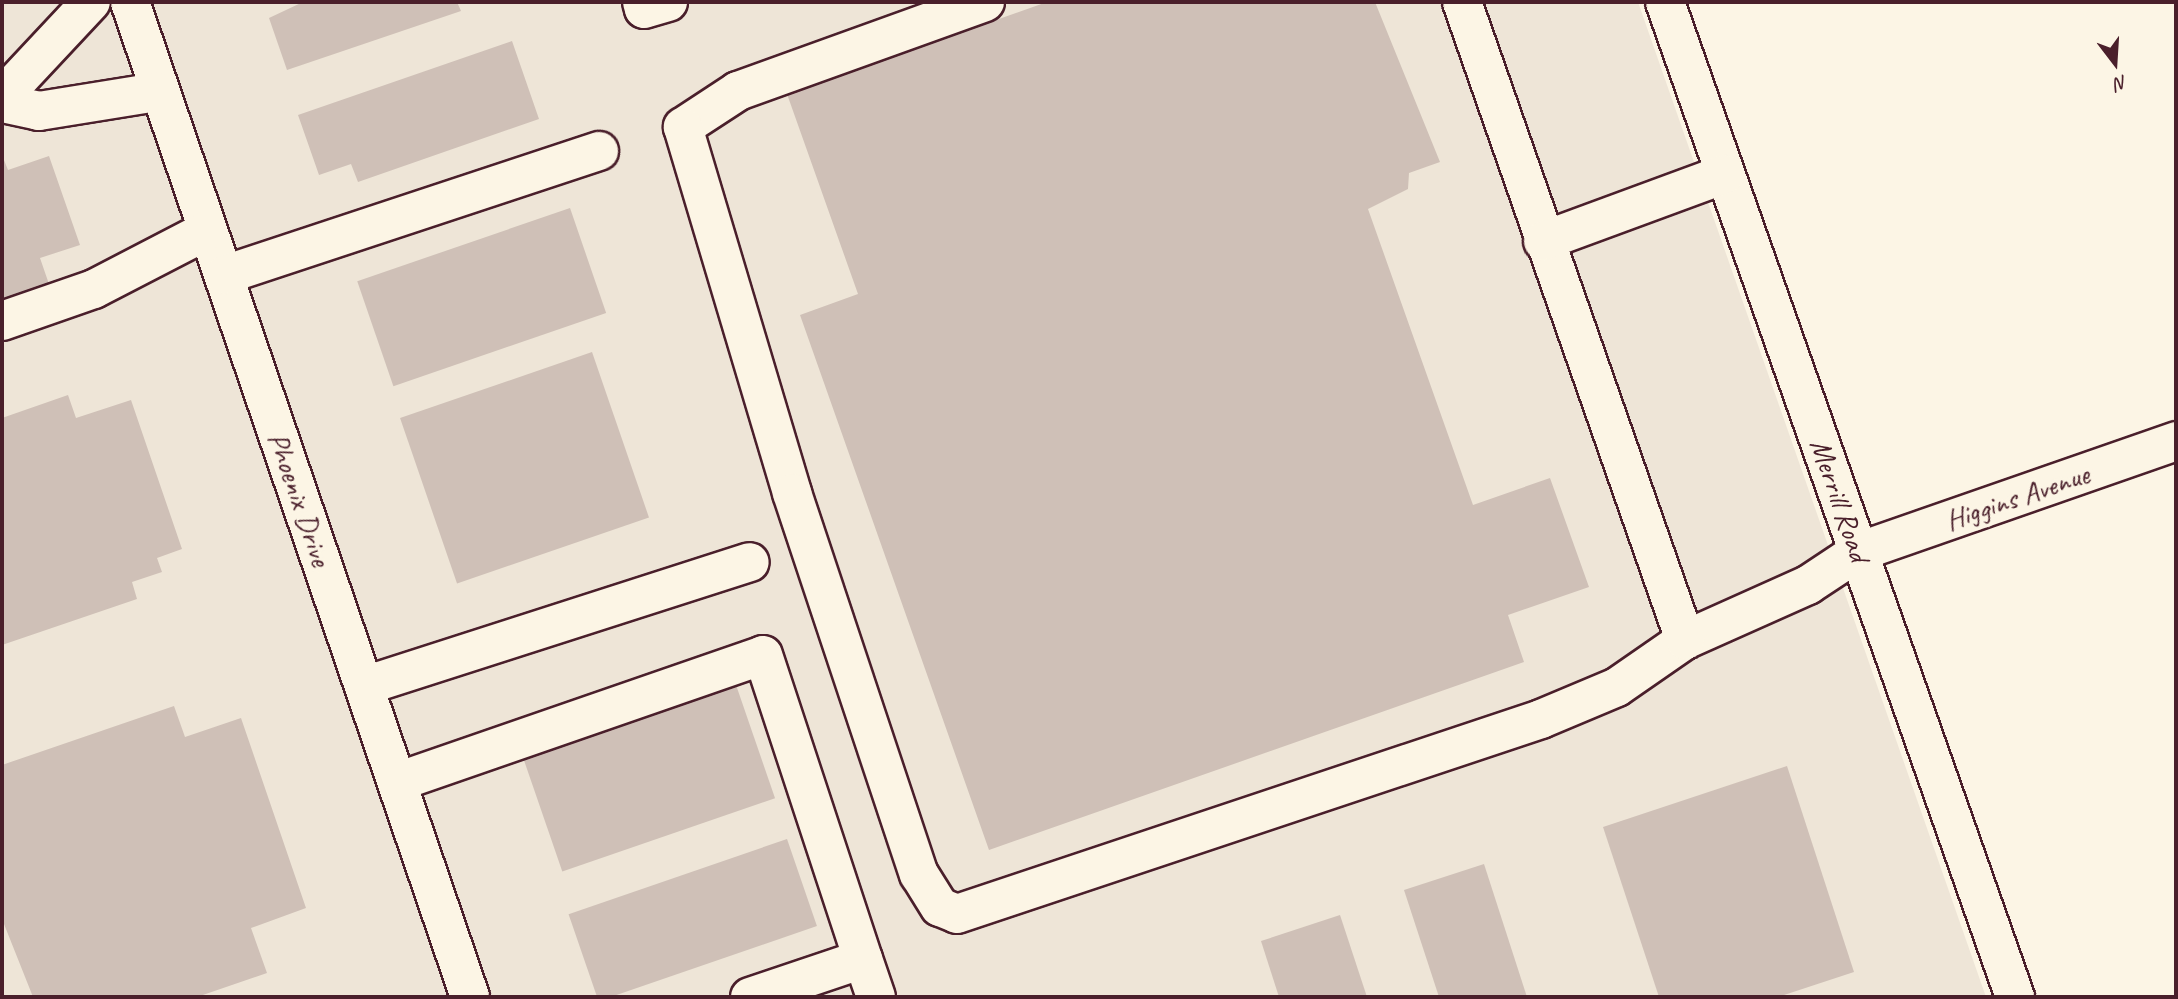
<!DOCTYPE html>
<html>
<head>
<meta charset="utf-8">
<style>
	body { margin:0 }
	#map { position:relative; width:2178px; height:999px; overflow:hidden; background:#fcf5e5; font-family:Caveat,sans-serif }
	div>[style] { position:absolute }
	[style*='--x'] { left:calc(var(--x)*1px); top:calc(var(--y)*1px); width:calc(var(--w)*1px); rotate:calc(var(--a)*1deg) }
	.built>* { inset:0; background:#eee5d7 }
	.building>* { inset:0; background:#cfc0b7; transform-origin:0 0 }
	.roads { filter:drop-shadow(2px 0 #4a1f2b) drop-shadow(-2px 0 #4a1f2b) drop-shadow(0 2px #4a1f2b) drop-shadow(0 -2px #4a1f2b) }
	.minor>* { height:38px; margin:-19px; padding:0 19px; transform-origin:19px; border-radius:19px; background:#fcf5e5 }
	span { translate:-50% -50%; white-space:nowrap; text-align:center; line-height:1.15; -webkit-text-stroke:7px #fcf5e5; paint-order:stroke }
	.street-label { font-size:30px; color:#4a1f2b }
	.frame { position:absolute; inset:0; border:4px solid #4a1f2b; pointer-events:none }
	.north { position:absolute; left:2080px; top:28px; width:70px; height:70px; -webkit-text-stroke:5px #fcf5e5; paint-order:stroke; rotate:163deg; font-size:19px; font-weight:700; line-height:28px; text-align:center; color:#4a1f2b }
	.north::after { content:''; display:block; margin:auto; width:24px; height:32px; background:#4a1f2b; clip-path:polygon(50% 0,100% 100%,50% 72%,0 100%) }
</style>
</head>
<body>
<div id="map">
	<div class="built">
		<i style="clip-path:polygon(2px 2px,1638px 2px,1986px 997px,2px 997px)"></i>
	</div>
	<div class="building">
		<i style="clip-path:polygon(303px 2px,457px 2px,461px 11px,287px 70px,269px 18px)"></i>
		<i style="clip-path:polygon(1047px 2px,1375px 2px,1440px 162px,1409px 173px,1408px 189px,1368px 209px,1473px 505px,1550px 478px,1589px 587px,1508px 615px,1524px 662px,989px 850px,800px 315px,858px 294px,787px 94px)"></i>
		<i style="clip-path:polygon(512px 41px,539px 119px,358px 182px,351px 164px,319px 175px,298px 115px)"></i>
		<i style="clip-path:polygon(2px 155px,8px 170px,49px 156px,80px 245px,40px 258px,50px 287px,2px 304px)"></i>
		<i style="left:570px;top:208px;width:111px;height:225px;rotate:71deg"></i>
		<i style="left:592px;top:352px;width:175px;height:203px;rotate:71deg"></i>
		<i style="clip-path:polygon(68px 395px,76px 418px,131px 400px,182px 549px,157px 558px,162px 572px,132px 582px,137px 599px,2px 645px,2px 418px)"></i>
		<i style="left:735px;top:682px;width:123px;height:225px;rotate:71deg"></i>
		<i style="clip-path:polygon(174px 706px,185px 737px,241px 718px,306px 908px,251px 928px,267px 973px,197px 997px,33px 997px,2px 919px,2px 765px)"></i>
		<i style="clip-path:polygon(1787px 766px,1854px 972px,1778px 997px,1659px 997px,1603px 827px)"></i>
		<i style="left:787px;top:839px;width:92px;height:231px;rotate:71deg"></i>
		<i style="clip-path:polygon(1484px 864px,1527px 997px,1439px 997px,1404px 890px)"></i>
		<i style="clip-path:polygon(1340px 915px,1367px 997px,1279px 997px,1261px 941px)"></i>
	</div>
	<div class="roads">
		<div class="minor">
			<i style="--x:130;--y:2;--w:1051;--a:71.13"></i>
			<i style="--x:642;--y:2;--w:7;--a:74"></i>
			<i style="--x:644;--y:9;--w:25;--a:-16"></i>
			<i style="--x:985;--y:2;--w:263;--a:160.2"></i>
			<i style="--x:738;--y:91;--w:66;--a:146.8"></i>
			<i style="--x:683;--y:127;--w:382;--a:73.4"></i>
			<i style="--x:792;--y:493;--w:402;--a:71.6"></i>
			<i style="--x:919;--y:874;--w:39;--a:58"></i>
			<i style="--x:940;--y:907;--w:18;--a:22"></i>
			<i style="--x:957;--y:914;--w:616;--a:-18.46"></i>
			<i style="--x:1541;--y:719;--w:82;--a:-22.8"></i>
			<i style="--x:1617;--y:687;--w:83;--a:-34.7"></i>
			<i style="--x:1685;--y:640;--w:135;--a:-24.1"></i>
			<i style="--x:1808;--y:585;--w:60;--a:-33.4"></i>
			<i style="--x:1858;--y:552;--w:337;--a:-19.2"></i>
			<i style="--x:1462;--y:2;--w:676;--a:70.73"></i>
			<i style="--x:1665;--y:2;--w:1055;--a:70.62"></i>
			<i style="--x:2;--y:97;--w:130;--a:-46.9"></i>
			<i style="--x:2;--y:103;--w:38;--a:12"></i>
			<i style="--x:39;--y:111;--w:121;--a:-9.1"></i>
			<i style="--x:1543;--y:241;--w:194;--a:-20.2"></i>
			<i style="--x:224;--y:275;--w:395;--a:-18.3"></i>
			<i style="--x:2;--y:321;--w:97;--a:-19.2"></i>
			<i style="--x:94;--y:289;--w:128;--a:-27.4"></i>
			<i style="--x:364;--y:686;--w:405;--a:-17.8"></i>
			<i style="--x:397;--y:782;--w:387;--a:-19.1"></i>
			<i style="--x:763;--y:655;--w:320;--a:71.8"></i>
			<i style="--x:750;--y:997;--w:119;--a:-18.6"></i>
			<i style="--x:863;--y:959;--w:40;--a:71.1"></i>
		</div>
	</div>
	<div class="street-label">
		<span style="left:2017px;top:497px;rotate:-19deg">Higgins Avenue</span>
		<span style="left:300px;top:499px;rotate:71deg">Phoenix Drive</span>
		<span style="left:1840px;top:500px;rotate:71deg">Merrill Road</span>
	</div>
	<div class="frame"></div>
	<div class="north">N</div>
</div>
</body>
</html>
